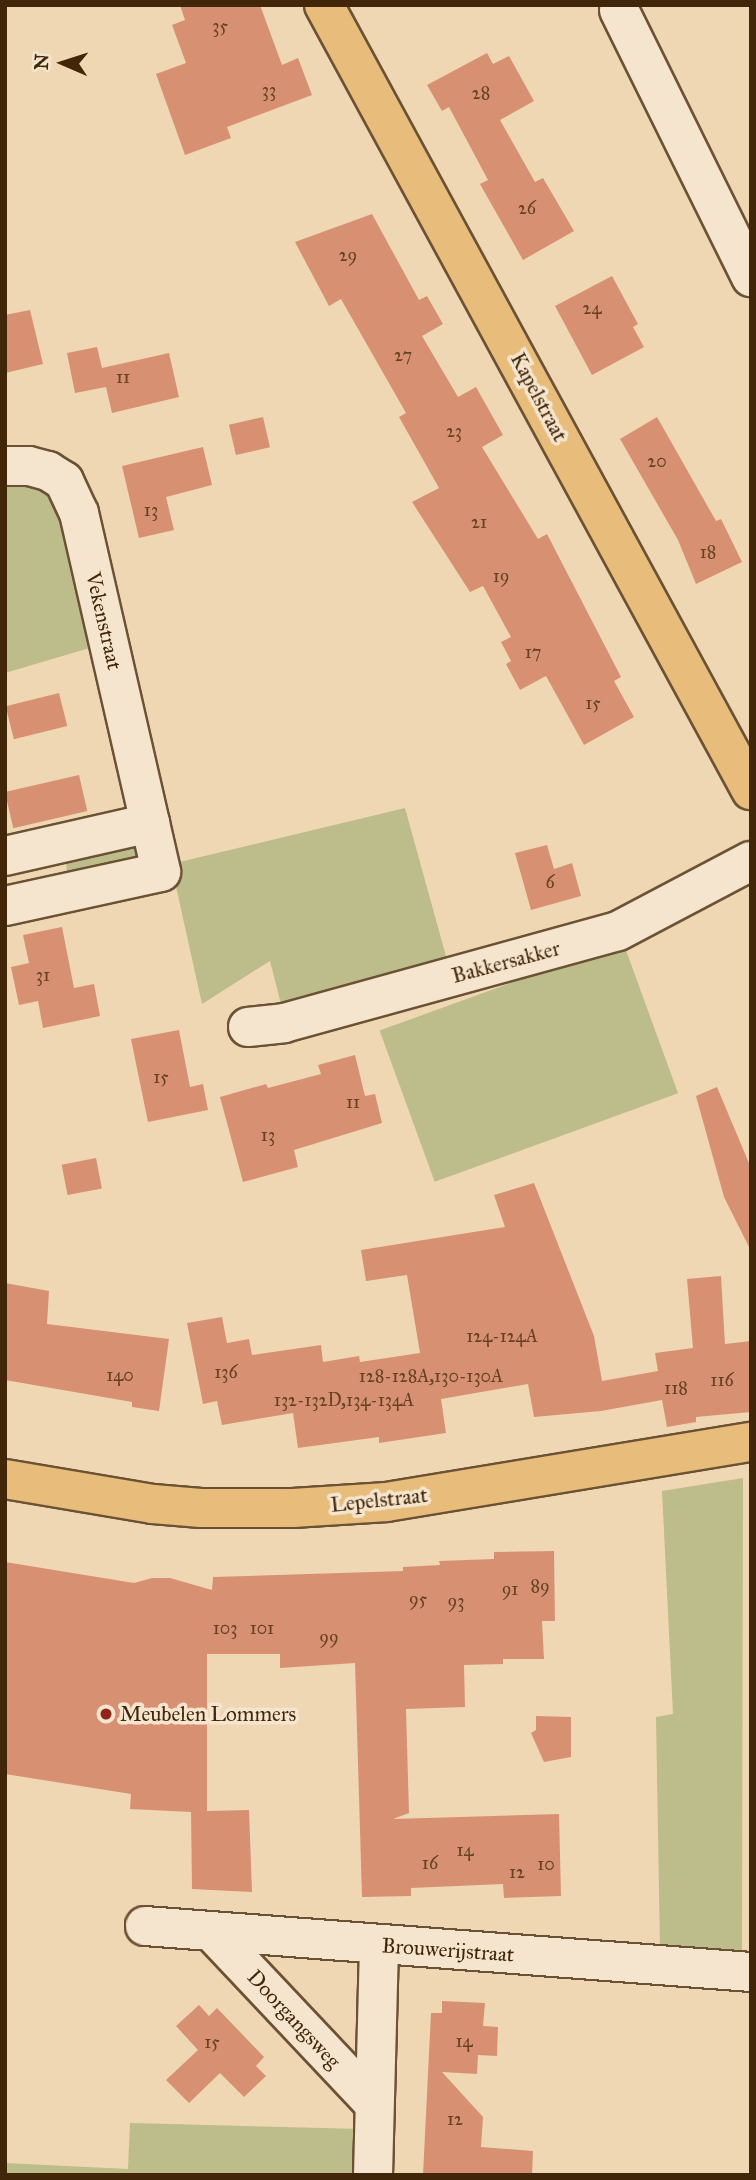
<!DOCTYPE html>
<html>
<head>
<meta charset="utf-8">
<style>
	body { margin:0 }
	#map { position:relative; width:756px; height:2180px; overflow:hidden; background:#efd7b4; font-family:"IM FELL Great Primer",serif }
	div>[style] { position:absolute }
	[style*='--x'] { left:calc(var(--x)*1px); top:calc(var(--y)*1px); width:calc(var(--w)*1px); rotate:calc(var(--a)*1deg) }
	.green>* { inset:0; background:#bcbd8a; transform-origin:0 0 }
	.building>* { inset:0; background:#d79172; transform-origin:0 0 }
	.roads { filter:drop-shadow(2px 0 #6c5234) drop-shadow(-2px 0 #6c5234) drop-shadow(0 2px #6c5234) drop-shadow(0 -2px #6c5234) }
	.minor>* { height:38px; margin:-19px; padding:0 19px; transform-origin:19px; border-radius:19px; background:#f5e5ce }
	.major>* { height:38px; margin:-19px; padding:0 19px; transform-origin:19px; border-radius:19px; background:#e8bc7a }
	.dots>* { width:19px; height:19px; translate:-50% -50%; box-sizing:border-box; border:4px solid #f5e5ce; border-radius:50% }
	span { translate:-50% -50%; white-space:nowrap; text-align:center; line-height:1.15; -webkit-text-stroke:7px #f5e5ce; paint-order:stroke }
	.number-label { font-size:18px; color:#664123 }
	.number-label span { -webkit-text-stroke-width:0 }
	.street-label { font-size:21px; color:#412609 }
	.poi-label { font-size:21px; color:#412609 }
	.left { translate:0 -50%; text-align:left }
	.frame { position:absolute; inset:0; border:7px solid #412609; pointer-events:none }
	.north { position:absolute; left:28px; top:28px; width:70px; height:70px; -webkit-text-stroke:5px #f5e5ce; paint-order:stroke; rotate:273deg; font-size:19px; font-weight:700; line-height:28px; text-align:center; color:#412609 }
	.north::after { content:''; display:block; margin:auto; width:24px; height:32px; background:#412609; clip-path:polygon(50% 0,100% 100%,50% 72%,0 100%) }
</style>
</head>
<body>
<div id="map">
	<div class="green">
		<i style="clip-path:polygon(20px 483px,42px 488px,59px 503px,93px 647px,5px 673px,5px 485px)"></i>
		<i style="clip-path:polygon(405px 808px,449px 967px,283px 1012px,270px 961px,202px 1004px,171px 864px)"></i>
		<i style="clip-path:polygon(129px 843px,138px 847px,140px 858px,71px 877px,67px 871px,66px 862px,73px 856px)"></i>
		<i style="left:623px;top:942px;width:161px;height:259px;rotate:70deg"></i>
		<i style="clip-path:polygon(743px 1478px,742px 1952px,660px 1950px,656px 1717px,673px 1714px,662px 1491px)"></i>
		<i style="clip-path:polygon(130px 2123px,362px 2129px,360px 2175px,5px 2175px,5px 2163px,128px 2169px)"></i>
	</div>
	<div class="building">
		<i style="clip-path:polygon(180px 5px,260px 5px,282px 65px,298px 58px,312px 95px,227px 127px,231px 138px,185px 155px,156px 74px,186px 63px,172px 25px,185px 20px)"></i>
		<i style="clip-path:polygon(487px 53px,493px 64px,509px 56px,534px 101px,500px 120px,535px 182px,543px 178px,574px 231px,523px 260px,480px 184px,488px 180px,449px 107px,442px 111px,427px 85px)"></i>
		<i style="clip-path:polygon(372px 214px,419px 300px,427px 296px,443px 324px,422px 336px,458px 397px,476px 387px,503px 435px,482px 447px,538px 539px,547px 534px,621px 677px,614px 681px,634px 717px,584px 745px,546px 676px,520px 690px,506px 664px,511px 661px,501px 642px,511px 637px,483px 586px,470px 592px,412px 502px,439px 488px,399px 417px,406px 413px,341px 299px,329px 306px,295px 242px)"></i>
		<i style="clip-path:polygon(612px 276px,638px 324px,633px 327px,644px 347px,592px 375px,555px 306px)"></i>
		<i style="clip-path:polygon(30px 310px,43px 364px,5px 373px,5px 315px)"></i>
		<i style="clip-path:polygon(97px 347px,102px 368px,169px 353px,179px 397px,112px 413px,106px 387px,75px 393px,67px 353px)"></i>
		<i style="left:263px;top:417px;width:31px;height:35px;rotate:77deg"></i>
		<i style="clip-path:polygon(657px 417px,716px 521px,721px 519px,742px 562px,696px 584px,678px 540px,620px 439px)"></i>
		<i style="clip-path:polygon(203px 447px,212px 485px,166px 497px,174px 530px,139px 538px,122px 466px)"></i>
		<i style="left:59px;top:693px;width:34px;height:55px;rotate:76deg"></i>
		<i style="left:79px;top:775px;width:37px;height:76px;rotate:77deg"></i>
		<i style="clip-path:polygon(547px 845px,554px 869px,572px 863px,581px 896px,531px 910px,515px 853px)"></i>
		<i style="clip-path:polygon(62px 927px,74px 988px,94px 984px,100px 1016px,43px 1028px,38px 1001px,19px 1005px,11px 967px,29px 963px,23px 935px)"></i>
		<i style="clip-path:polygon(179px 1030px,190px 1087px,203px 1084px,208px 1110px,148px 1122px,131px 1039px)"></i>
		<i style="clip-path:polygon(355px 1055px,365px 1096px,375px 1094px,382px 1123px,294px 1150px,298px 1167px,243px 1182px,220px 1097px,266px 1084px,268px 1088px,321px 1074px,318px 1065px)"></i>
		<i style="clip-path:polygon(717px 1087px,751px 1168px,751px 1251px,724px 1197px,696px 1096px)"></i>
		<i style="left:96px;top:1158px;width:31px;height:35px;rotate:79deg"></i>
		<i style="clip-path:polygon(534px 1183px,594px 1336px,602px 1381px,658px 1371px,655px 1353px,693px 1348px,687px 1279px,721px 1276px,725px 1344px,751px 1341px,751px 1412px,696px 1417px,696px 1422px,667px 1427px,662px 1400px,601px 1411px,534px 1417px,528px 1384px,441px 1399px,446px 1433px,379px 1443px,379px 1437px,298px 1448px,293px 1413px,222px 1425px,217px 1401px,203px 1404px,187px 1323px,222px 1317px,227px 1343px,249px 1339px,252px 1355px,321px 1345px,323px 1362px,359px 1356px,360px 1362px,420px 1353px,407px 1275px,366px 1281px,361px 1250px,505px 1227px,494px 1195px)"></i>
		<i style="clip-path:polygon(5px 1283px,49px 1291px,47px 1324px,169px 1339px,159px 1411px,132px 1407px,132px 1402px,5px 1380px)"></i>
		<i style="clip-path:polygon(554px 1551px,555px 1621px,542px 1621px,544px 1659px,503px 1659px,503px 1664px,464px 1665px,465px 1707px,406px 1709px,409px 1813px,393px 1819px,559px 1814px,561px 1896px,504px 1898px,503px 1884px,411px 1888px,411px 1896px,362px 1897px,355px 1663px,280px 1668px,280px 1654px,207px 1654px,207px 1811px,249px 1810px,252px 1892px,192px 1889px,191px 1812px,130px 1809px,131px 1794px,5px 1774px,5px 1562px,134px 1583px,152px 1578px,170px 1578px,212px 1590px,213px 1577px,403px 1571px,403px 1567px,440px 1565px,439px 1561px,494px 1559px,494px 1552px)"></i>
		<i style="clip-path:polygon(536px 1716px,571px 1717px,571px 1757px,544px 1762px,531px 1733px,536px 1730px)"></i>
		<i style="clip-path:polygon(442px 2001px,485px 2003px,483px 2026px,498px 2027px,497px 2056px,478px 2055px,477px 2074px,442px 2072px,483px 2117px,481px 2147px,533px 2151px,532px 2175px,423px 2175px,431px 2013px,442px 2013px)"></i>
		<i style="clip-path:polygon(199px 2005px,209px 2016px,217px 2008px,264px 2057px,256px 2066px,266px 2076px,244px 2097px,220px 2073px,189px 2103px,166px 2080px,198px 2050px,176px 2026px)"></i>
	</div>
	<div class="roads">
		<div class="minor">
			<i style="--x:619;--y:10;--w:298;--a:63.7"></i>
			<i style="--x:5;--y:466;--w:24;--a:0"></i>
			<i style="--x:29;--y:466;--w:20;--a:15"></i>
			<i style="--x:48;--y:471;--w:19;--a:32"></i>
			<i style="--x:64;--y:481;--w:35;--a:65"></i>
			<i style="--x:79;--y:513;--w:368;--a:77.1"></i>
			<i style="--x:161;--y:872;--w:160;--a:167.7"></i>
			<i style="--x:5;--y:856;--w:149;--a:-12.8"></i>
			<i style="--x:248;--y:1027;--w:36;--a:-6"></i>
			<i style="--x:284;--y:1023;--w:346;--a:-15.4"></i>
			<i style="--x:618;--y:931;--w:150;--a:-27.8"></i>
			<i style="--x:145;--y:1926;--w:608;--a:4.34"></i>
			<i style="--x:213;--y:1933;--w:235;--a:46.7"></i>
			<i style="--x:373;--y:2175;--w:231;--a:-88.5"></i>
		</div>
		<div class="major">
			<i style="--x:324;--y:5;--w:894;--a:61.46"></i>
			<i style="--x:5;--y:1479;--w:150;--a:9.6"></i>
			<i style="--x:153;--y:1504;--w:48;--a:4.8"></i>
			<i style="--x:201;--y:1508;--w:92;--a:0"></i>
			<i style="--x:293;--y:1508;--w:94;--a:-3.7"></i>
			<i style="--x:387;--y:1502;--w:369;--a:-9.4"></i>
		</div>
	</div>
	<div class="dots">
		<i style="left:106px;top:1714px;background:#8f2418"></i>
	</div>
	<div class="number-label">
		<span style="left:220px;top:26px">35</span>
		<span style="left:269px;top:90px">33</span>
		<span style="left:481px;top:93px">28</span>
		<span style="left:527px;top:208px">26</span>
		<span style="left:348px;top:255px">29</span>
		<span style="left:592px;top:308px">24</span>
		<span style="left:403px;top:355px">27</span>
		<span style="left:123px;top:377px">11</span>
		<span style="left:454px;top:431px">23</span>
		<span style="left:657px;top:461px">20</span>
		<span style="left:151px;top:510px">13</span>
		<span style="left:479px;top:522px">21</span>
		<span style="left:708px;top:552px">18</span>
		<span style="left:501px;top:576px">19</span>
		<span style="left:533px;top:652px">17</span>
		<span style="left:593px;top:703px">15</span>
		<span style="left:550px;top:882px">6</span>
		<span style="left:43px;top:975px">31</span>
		<span style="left:161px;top:1077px">15</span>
		<span style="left:353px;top:1102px">11</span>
		<span style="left:268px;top:1135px">13</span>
		<span style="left:502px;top:1336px">124-124A</span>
		<span style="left:226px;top:1372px">136</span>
		<span style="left:120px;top:1375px">140</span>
		<span style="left:431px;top:1376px">128-128A,130-130A</span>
		<span style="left:722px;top:1380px">116</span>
		<span style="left:676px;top:1388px">118</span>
		<span style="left:344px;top:1400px">132-132D,134-134A</span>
		<span style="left:540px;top:1586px">89</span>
		<span style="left:510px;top:1589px">91</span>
		<span style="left:418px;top:1599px">95</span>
		<span style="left:456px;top:1601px">93</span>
		<span style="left:225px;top:1628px">103</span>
		<span style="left:262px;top:1628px">101</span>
		<span style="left:329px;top:1637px">99</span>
		<span style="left:465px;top:1850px">14</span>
		<span style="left:430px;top:1863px">16</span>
		<span style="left:546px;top:1864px">10</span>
		<span style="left:517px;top:1872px">12</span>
		<span style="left:464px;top:2041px">14</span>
		<span style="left:212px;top:2042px">15</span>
		<span style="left:455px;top:2119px">12</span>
	</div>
	<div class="street-label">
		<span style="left:539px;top:397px;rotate:62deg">Kapelstraat</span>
		<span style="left:104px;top:621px;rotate:77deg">Vekenstraat</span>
		<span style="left:506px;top:962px;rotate:-15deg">Bakkersakker</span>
		<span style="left:379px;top:1500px;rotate:-6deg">Lepelstraat</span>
		<span style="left:448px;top:1950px;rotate:4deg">Brouwerijstraat</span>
		<span style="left:294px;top:2019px;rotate:47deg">Doorgangsweg</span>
	</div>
	<div class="poi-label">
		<span class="left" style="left:120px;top:1714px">Meubelen Lommers</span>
	</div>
	<div class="frame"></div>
	<div class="north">N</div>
</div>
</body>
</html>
